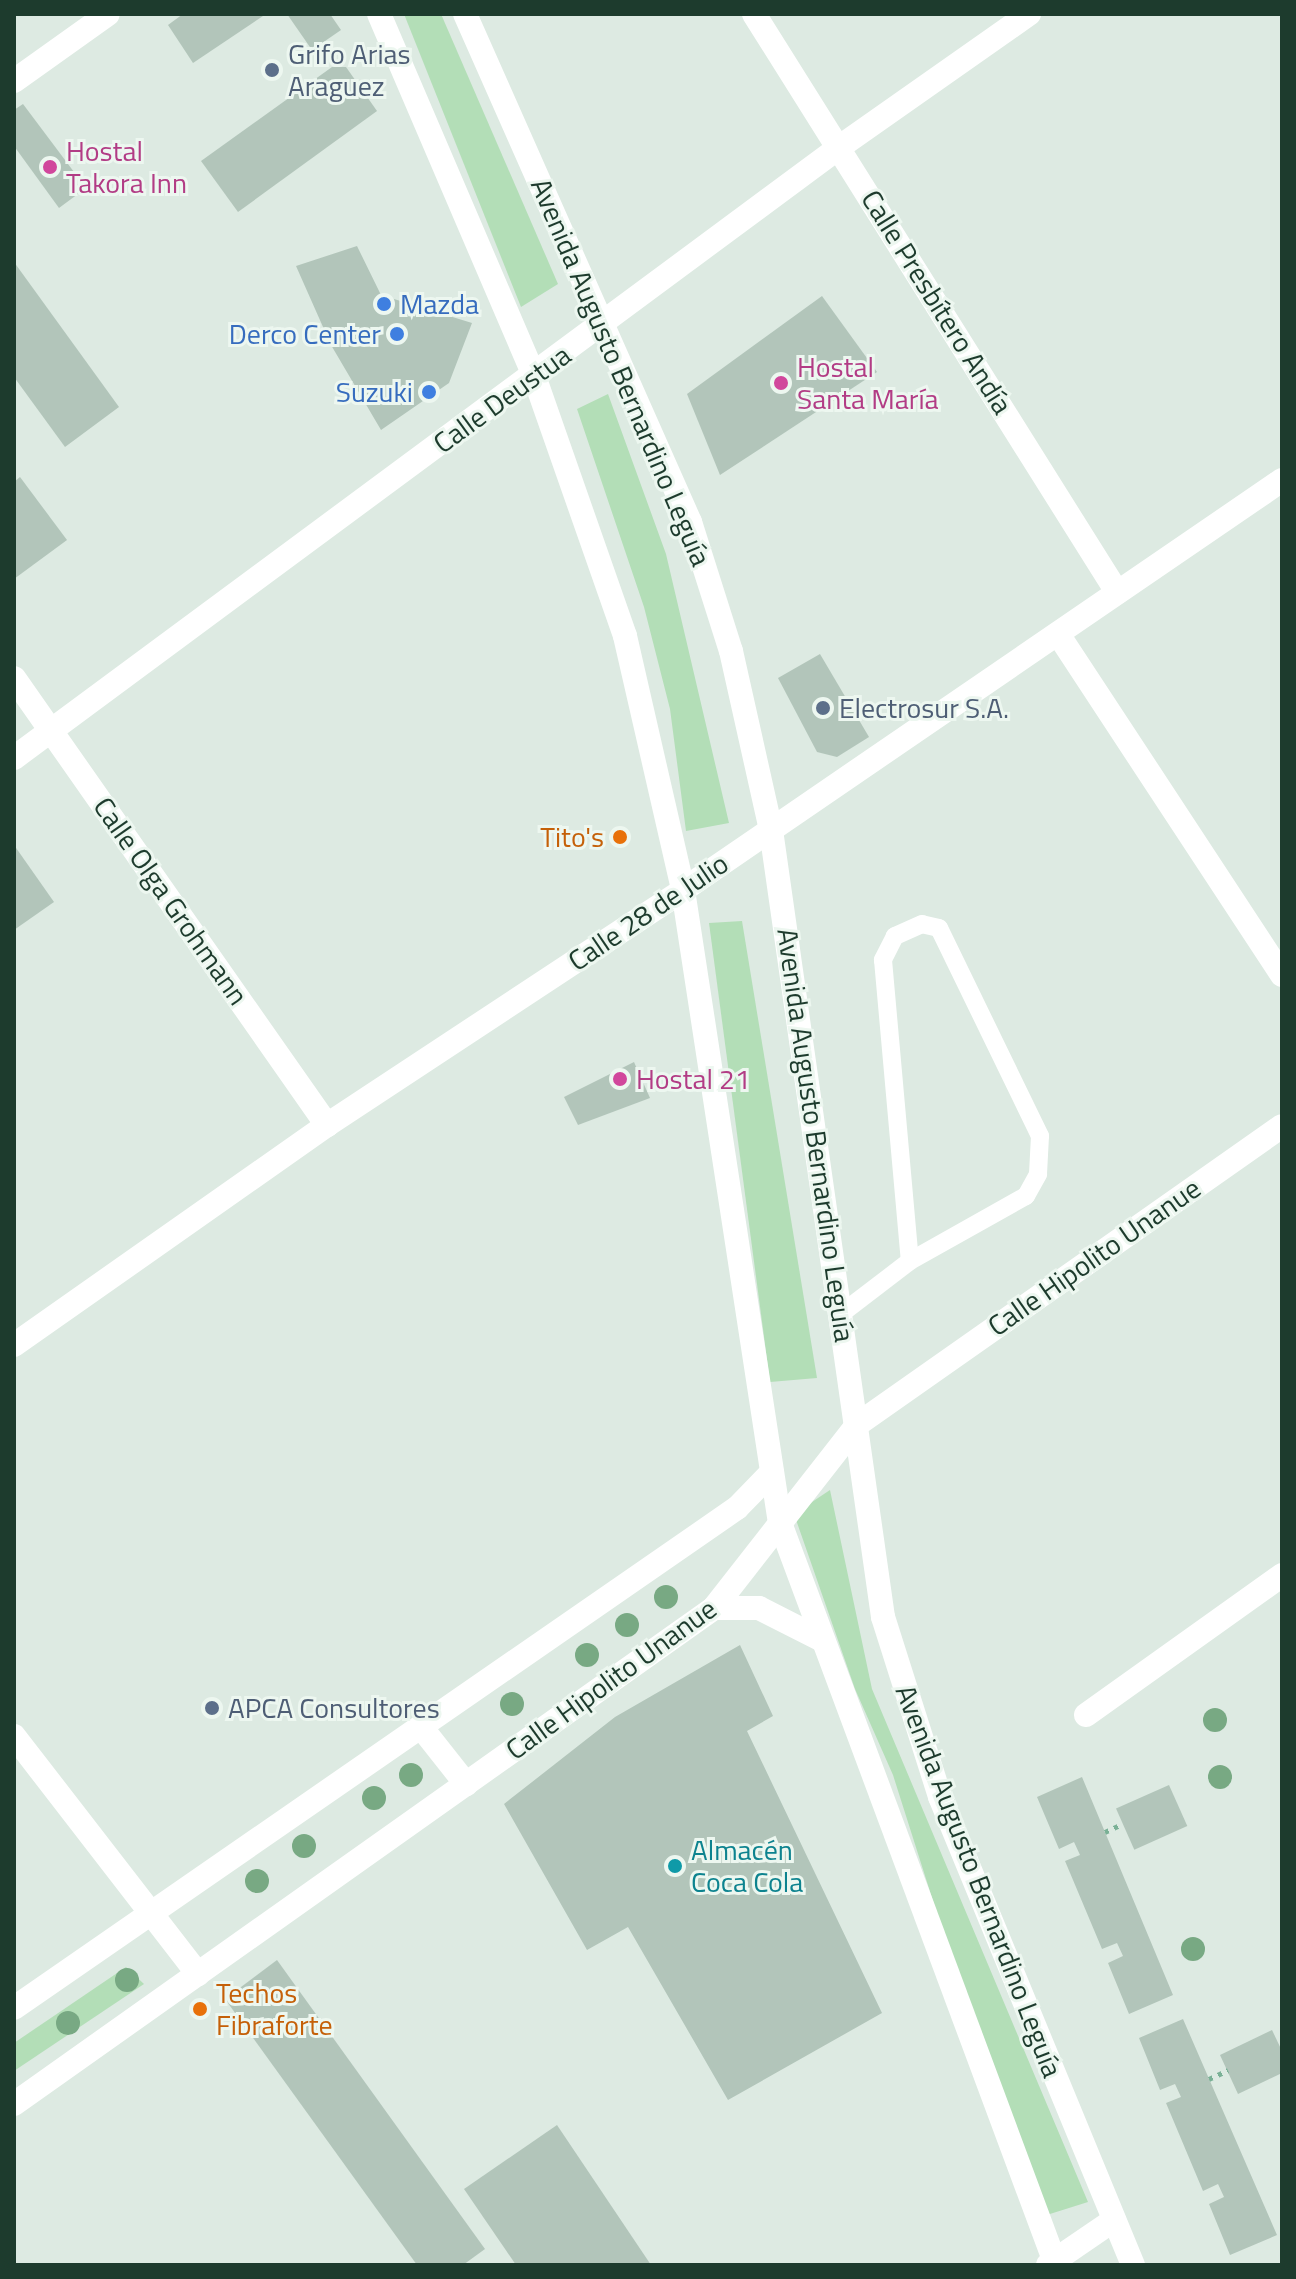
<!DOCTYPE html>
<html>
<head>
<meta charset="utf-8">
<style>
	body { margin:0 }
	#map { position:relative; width:1296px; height:2279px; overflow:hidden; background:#ddeae2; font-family:"Titillium Web",sans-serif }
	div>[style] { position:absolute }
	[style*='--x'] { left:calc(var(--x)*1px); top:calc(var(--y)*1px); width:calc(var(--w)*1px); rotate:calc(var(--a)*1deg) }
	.green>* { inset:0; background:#b3deb7 }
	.building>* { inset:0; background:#b2c5ba; transform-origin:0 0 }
	.path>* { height:5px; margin-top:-2.5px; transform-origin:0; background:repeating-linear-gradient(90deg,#7ab196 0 4px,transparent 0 10px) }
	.service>* { height:18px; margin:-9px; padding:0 9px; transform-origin:9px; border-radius:9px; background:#fff }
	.minor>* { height:24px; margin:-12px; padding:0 12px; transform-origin:12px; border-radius:12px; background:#fff }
	.secondary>* { height:24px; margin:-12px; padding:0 12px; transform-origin:12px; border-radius:12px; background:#fff }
	.trees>* { width:24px; height:24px; margin:-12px; border-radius:50%; background:#78a983 }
	.dots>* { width:22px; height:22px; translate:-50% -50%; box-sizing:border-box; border:4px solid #edf7f0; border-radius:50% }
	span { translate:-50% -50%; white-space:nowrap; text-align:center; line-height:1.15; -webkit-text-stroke:6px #edf7f0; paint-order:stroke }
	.service-label { font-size:28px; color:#4e5e75 }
	.left { translate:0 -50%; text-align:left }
	.hotel-label { font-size:28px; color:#b23c85 }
	.street-label { font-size:28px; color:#1d3b2d }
	.shop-label { font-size:28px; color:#366cbe }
	.right { translate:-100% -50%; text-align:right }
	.food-label { font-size:28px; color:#c56008 }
	.culture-label { font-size:28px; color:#0d838f }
	.frame { position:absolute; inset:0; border:16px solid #1d3b2d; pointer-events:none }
</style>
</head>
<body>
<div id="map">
	<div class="green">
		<i style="clip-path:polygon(404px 14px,441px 14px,558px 284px,521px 307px)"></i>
		<i style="clip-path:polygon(608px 394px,666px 554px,729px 823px,686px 831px,670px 709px,644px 607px,577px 409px)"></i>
		<i style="clip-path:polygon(742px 921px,817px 1378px,770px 1382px,709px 923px)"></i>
		<i style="clip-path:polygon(830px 1490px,872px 1689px,1088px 2202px,1034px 2219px,893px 1775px,855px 1689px,794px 1514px)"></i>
		<i style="clip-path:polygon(126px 1967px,144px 1984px,14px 2071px,14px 2043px)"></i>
	</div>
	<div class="building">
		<i style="clip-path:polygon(183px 14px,266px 14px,193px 63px,168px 25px)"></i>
		<i style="clip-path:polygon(287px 14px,330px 14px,341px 30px,312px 50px)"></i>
		<i style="clip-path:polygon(332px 67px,346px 67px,377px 111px,238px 212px,201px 161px)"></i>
		<i style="clip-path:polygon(23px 104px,86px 188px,59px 208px,14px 146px,14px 110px)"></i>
		<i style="clip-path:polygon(357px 246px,381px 295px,472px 323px,449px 383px,381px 430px,331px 345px,296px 266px)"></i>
		<i style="clip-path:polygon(14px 262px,119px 407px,65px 447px,14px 377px)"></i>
		<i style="clip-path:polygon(822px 296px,877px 372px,720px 475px,687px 394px)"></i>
		<i style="clip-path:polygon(20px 477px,67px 540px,14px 579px,14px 482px)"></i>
		<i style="clip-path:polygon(820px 654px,869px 737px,837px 757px,817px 752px,778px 678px)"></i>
		<i style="clip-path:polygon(14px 845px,54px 902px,14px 930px)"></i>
		<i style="clip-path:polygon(634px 1062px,650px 1098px,578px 1125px,564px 1097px)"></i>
		<i style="clip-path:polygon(740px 1645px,773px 1716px,747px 1731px,882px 2013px,728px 2100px,628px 1927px,587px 1950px,504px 1804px,615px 1717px)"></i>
		<i style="clip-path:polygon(1082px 1777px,1173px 1995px,1129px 2014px,1108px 1963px,1123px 1956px,1117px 1943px,1102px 1949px,1065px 1861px,1080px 1855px,1074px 1842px,1059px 1849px,1037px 1797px)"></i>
		<i style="left:1169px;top:1785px;width:45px;height:58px;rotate:66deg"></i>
		<i style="clip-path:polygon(277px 1960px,485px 2249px,463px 2265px,417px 2265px,225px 1999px)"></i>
		<i style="clip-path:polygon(1183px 2019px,1277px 2235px,1230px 2255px,1209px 2204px,1224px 2197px,1218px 2184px,1203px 2191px,1166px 2103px,1181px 2097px,1175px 2084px,1160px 2090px,1139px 2038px)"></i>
		<i style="clip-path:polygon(1272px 2030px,1282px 2051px,1282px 2073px,1238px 2094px,1220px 2055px)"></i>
		<i style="clip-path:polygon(557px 2125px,651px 2265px,516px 2265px,464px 2189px)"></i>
	</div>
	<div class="path">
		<i style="--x:1105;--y:1832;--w:19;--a:-25"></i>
		<i style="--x:1209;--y:2079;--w:21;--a:-25"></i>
	</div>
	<div class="service">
		<i style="--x:842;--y:1313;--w:86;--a:-37.4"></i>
		<i style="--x:910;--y:1261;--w:133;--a:-29.3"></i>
		<i style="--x:1026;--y:1196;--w:25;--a:-61"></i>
		<i style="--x:1038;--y:1174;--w:38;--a:-87"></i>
		<i style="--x:1040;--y:1136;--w:231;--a:-115.9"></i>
		<i style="--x:939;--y:928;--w:17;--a:-167"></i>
		<i style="--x:922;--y:924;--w:30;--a:156"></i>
		<i style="--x:895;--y:936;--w:27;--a:117"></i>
		<i style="--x:883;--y:960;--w:302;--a:84.9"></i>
	</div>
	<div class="minor">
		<i style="--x:754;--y:14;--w:683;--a:57.87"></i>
		<i style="--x:14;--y:81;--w:115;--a:-35.5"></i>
		<i style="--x:1058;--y:634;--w:408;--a:56.7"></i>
		<i style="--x:14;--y:678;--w:546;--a:55"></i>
		<i style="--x:14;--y:758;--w:1029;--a:-36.5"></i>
		<i style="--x:841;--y:146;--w:230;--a:-35.1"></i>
		<i style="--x:14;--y:1345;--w:383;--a:-35.1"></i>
		<i style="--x:327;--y:1125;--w:427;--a:-33.4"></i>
		<i style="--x:683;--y:890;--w:726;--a:-34.39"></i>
		<i style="--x:858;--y:1424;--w:518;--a:-35.1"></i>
		<i style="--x:1086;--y:1715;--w:241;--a:-35.5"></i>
		<i style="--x:14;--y:1736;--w:301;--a:52.3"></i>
		<i style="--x:1048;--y:2265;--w:80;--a:-34.3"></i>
	</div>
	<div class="secondary">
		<i style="--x:379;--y:14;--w:394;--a:66.8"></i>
		<i style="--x:534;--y:376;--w:275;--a:70.7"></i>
		<i style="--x:625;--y:636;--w:261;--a:77.1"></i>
		<i style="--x:683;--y:890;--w:640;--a:81.29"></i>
		<i style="--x:780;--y:1523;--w:792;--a:69.6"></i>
		<i style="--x:465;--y:14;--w:556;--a:66.11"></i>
		<i style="--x:690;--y:522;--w:135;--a:72.4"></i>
		<i style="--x:731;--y:651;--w:183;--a:77.4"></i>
		<i style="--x:771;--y:830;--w:795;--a:81.9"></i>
		<i style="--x:883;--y:1617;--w:189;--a:72.4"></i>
		<i style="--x:940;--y:1797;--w:506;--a:67.59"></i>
		<i style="--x:714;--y:1608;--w:45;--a:0"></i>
		<i style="--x:759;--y:1608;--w:71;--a:26.9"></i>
		<i style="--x:421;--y:1727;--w:73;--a:51.7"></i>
		<i style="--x:14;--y:2008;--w:879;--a:-34.67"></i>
		<i style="--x:737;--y:1508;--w:50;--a:-45.8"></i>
		<i style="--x:14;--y:2104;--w:858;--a:-35.32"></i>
		<i style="--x:714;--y:1608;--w:234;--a:-52"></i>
	</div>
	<div class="trees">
		<i style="left:666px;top:1597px"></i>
		<i style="left:627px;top:1625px"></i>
		<i style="left:587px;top:1655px"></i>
		<i style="left:512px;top:1704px"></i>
		<i style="left:1215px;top:1720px"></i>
		<i style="left:411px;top:1775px"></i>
		<i style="left:1220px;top:1777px"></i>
		<i style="left:374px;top:1798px"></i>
		<i style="left:304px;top:1846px"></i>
		<i style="left:257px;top:1881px"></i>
		<i style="left:1193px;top:1949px"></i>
		<i style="left:127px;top:1980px"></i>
		<i style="left:68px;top:2023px"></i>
	</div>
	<div class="dots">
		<i style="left:272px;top:70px;background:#5c6f8a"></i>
		<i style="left:50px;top:167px;background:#d1479c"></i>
		<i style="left:384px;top:304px;background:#3f7fe0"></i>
		<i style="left:397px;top:334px;background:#3f7fe0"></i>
		<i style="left:781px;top:383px;background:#d1479c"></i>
		<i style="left:429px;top:392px;background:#3f7fe0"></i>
		<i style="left:823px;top:708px;background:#5c6f8a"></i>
		<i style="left:620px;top:837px;background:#e8710a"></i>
		<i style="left:620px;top:1079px;background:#d1479c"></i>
		<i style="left:212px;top:1708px;background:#5c6f8a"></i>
		<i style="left:675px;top:1866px;background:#0f9aa8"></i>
		<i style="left:200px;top:2009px;background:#e8710a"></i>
	</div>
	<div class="service-label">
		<span class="left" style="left:288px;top:70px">Grifo Arias<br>Araguez</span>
		<span class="left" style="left:839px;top:708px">Electrosur S.A.</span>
		<span class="left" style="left:228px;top:1708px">APCA Consultores</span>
	</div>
	<div class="hotel-label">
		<span class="left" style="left:66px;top:167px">Hostal<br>Takora Inn</span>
		<span class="left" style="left:797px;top:383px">Hostal<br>Santa María</span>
		<span class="left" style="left:636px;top:1079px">Hostal 21</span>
	</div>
	<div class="street-label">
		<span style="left:937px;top:302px;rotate:58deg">Calle Presbítero Andía</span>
		<span style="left:621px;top:372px;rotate:67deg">Avenida Augusto Bernardino Leguía</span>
		<span style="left:502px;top:399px;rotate:-36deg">Calle Deustua</span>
		<span style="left:171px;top:901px;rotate:55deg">Calle Olga Grohmann</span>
		<span style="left:648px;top:912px;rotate:-34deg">Calle 28 de Julio</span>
		<span style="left:816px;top:1135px;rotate:82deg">Avenida Augusto Bernardino Leguía</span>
		<span style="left:1094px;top:1257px;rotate:-35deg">Calle Hipolito Unanue</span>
		<span style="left:611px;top:1679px;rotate:-36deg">Calle Hipolito Unanue</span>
		<span style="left:979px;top:1881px;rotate:69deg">Avenida Augusto Bernardino Leguía</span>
	</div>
	<div class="shop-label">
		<span class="left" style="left:400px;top:304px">Mazda</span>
		<span class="right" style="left:381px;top:334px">Derco Center</span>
		<span class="right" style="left:413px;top:392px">Suzuki</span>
	</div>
	<div class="food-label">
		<span class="right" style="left:604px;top:837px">Tito's</span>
		<span class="left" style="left:216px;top:2009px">Techos<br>Fibraforte</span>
	</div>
	<div class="culture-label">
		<span class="left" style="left:691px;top:1866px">Almacén<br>Coca Cola</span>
	</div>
	<div class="frame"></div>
</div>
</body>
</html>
